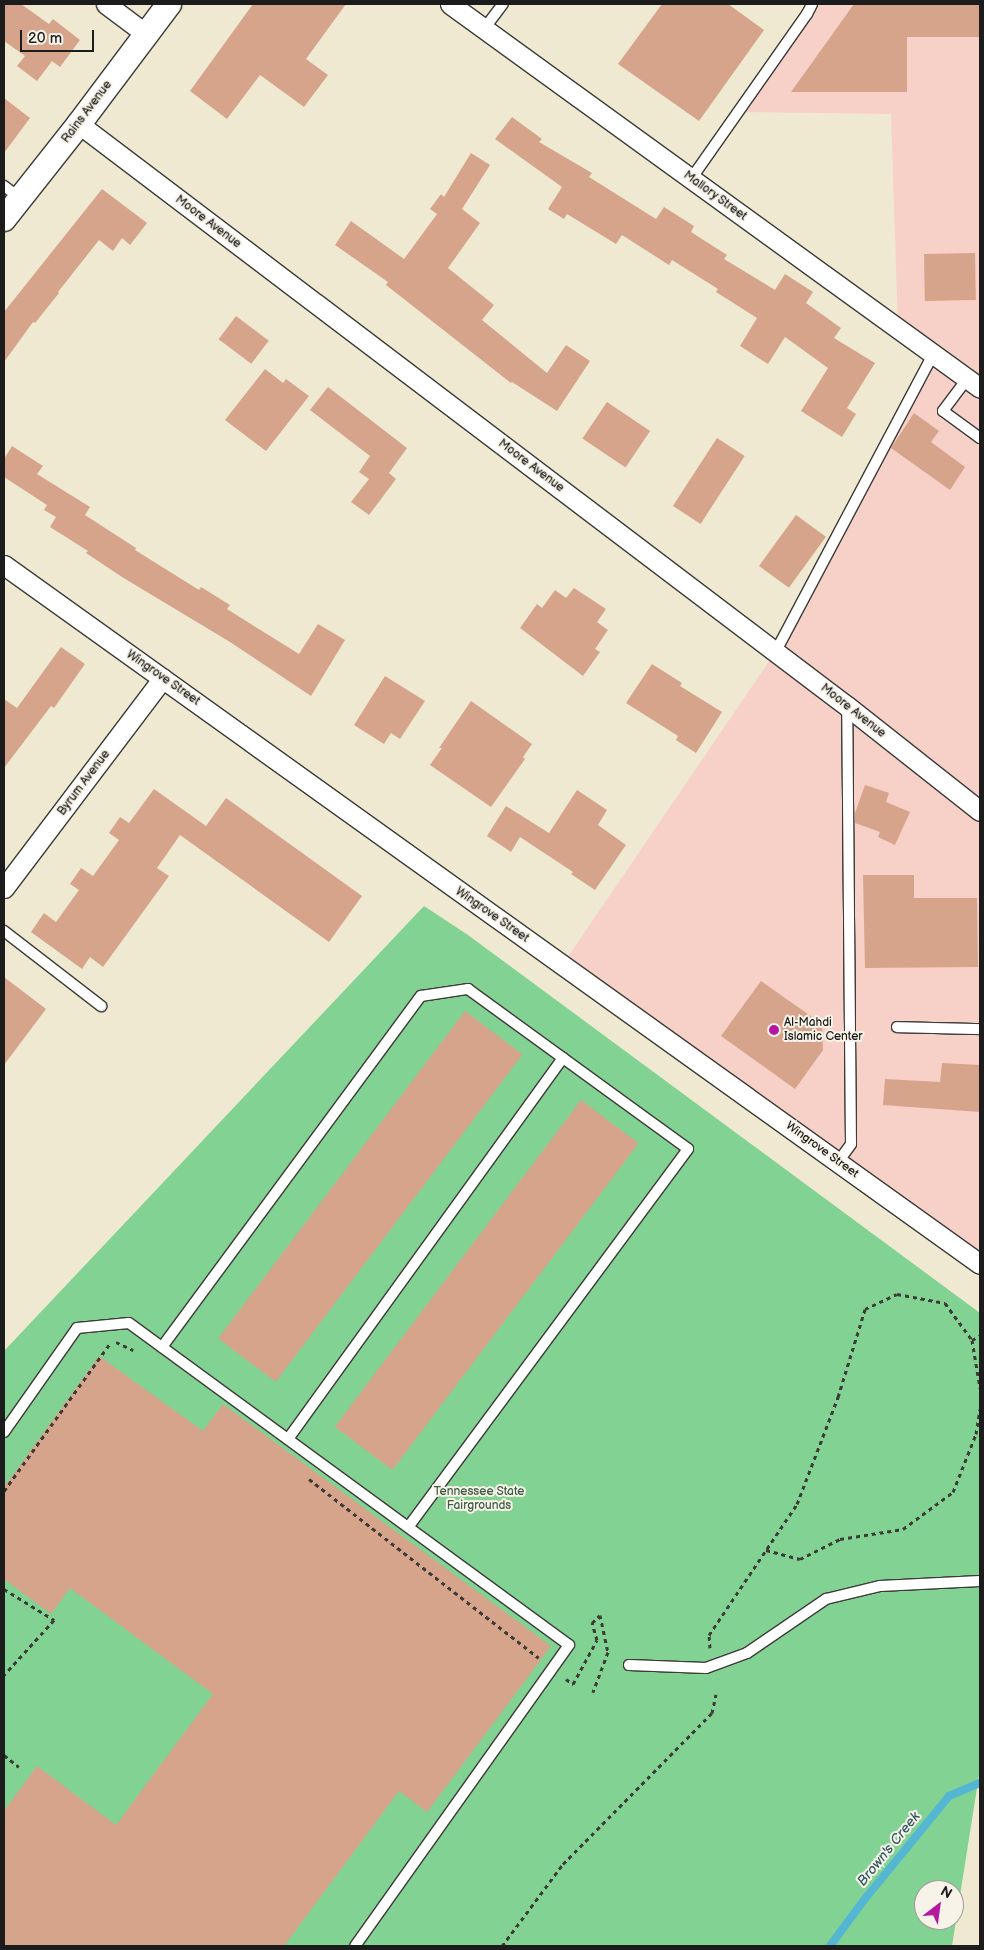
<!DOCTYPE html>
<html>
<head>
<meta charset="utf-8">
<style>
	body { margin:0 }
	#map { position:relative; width:984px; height:1950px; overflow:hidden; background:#f0e9d1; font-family:"Balsamiq Sans",sans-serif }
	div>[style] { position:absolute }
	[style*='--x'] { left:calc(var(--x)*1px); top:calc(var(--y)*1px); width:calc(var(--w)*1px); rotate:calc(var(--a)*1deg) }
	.built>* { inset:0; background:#f7d1c7 }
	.green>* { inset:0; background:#81d293 }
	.stream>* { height:8px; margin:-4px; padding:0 4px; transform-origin:4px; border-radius:4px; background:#54b6d3 }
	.building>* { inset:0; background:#d6a48b; transform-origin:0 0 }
	.path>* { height:3px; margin-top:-1.5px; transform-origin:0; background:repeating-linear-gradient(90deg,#3c3b37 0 4px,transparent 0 8px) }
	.roads { filter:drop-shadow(1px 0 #3c3b37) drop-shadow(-1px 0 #3c3b37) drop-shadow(0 1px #3c3b37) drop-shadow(0 -1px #3c3b37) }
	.service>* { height:10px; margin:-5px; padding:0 5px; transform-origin:5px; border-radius:5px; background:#fff }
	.minor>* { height:19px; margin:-9.5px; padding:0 9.5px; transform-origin:9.5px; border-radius:9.5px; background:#fff }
	.tertiary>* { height:24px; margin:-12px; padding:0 12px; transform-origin:12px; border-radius:12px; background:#fff }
	.dots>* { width:14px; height:14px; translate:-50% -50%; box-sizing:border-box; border:2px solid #f7f3e8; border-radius:50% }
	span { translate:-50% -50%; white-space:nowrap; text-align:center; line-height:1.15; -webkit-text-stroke:4px #f7f3e8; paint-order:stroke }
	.street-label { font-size:12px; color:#1c1c1c }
	.poi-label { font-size:12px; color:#1c1c1c }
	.left { translate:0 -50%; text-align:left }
	.park-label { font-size:12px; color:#3f5c46 }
	.water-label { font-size:14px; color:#325a65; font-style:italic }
	.frame { position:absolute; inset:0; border:5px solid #1c1c1c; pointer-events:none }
	.north { position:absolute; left:914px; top:1880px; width:50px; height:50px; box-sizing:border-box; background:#f7f3e8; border:1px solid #9f9d96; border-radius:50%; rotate:30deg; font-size:14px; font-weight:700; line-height:20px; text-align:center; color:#1c1c1c }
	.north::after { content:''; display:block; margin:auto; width:18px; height:22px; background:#b5179e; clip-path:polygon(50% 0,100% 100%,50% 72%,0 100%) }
	.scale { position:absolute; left:20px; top:30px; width:74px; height:22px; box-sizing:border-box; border:2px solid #1c1c1c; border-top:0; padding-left:6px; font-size:15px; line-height:18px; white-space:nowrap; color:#1c1c1c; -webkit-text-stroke:4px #f7f3e8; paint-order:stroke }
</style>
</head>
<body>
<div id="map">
	<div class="built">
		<i style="clip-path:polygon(812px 4px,980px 4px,980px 1264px,563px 964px,776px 651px,933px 354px,898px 328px,891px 114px,738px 112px)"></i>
	</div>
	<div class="green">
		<i style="clip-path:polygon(evenodd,424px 906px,468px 935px,980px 1313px,980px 1769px,952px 1946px,4px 1946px,4px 1351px,424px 906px,924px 1890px,954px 1890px,954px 1920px,924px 1920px,924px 1890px)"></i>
	</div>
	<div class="stream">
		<i style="--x:830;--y:1946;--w:57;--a:-53.5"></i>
		<i style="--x:864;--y:1900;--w:134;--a:-50.7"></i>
		<i style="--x:949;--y:1796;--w:34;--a:-23"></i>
	</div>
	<div class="building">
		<i style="clip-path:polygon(4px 4px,21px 4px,49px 24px,53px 19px,80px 40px,60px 67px,52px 61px,37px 81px,17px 66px,25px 56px,4px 41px)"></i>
		<i style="clip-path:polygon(253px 4px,346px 4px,306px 59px,328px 75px,304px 107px,260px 75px,227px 119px,190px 91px)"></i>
		<i style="clip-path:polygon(662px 4px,728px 4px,764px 30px,699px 121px,618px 64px)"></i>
		<i style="clip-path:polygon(854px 4px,980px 4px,980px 37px,907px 37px,907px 92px,791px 92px)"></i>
		<i style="clip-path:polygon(4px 98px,30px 118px,4px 153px)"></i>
		<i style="clip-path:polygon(512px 117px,542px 139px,539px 142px,592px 173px,589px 177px,656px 219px,664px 207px,694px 226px,691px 232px,727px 255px,724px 259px,775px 290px,785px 274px,813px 292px,806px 303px,841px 328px,834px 338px,875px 363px,847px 408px,856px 414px,842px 437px,801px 411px,828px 368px,785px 337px,768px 364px,740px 346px,757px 318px,716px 292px,718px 289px,672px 260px,669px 265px,622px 235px,616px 244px,567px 214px,564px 219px,548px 209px,562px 187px,495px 139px)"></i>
		<i style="clip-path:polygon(471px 153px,490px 165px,462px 209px,480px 223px,448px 268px,494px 305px,482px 320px,547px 373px,566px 345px,590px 361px,557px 411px,512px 382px,511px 383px,386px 285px,388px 282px,335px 245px,351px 221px,404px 259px,437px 214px,430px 209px,441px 194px,444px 197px)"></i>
		<i style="clip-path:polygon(102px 189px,147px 223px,130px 245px,122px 238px,113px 251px,99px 240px,58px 292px,59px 293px,35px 323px,33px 322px,4px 362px,4px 312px)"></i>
		<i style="left:975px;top:253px;width:47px;height:51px;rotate:89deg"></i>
		<i style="left:236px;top:316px;width:41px;height:29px;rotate:37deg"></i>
		<i style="clip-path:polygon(265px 369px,283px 383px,286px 379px,309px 396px,266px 451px,225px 420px)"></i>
		<i style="clip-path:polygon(328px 387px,407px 448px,389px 473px,396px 479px,369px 515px,351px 502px,369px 479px,359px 472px,370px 456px,310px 410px)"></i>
		<i style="left:607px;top:402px;width:52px;height:44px;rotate:34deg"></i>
		<i style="clip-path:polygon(914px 413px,939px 431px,931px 442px,965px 467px,950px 490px,891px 448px)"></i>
		<i style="left:717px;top:438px;width:33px;height:81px;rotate:33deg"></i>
		<i style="clip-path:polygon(12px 446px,43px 466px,37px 474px,90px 507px,85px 515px,136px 548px,135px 550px,199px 590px,201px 587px,230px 605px,227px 609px,299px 654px,318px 624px,345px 640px,311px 696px,230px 642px,122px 577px,86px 553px,88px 551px,50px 527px,56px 517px,44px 510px,47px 505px,4px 477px,4px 459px)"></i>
		<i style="left:796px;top:515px;width:37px;height:63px;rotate:36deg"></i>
		<i style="clip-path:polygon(574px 588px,606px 609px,597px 622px,608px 630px,595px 649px,600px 652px,583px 676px,520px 628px,537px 604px,542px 608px,555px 590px,566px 598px)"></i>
		<i style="clip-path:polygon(61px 647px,85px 664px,54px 708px,51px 706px,4px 768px,4px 699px,17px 708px)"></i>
		<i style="clip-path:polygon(652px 664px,682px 683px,680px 686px,722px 712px,696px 753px,676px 740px,678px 736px,626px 703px)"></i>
		<i style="clip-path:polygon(385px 676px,425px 701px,400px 739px,391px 733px,384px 744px,354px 725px)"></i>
		<i style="clip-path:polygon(471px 701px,532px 744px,523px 757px,525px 759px,491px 807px,430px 765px,442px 748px,439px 748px)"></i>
		<i style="clip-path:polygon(865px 785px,889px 793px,886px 802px,910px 812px,895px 845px,878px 837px,880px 832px,855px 823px,855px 813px)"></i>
		<i style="clip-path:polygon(154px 789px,206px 826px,226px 798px,362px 896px,329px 942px,180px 835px,157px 868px,169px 876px,103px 967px,90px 957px,82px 969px,31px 932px,44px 913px,56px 922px,79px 890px,70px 884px,81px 868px,93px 876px,119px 840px,109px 833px,120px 817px,129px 823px)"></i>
		<i style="clip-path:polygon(577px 790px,607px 810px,598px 825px,626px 845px,595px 890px,571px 874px,573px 872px,520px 837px,511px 852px,487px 836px,506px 806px,549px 833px)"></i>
		<i style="clip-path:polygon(863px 875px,914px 875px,914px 898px,977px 898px,978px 967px,865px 968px)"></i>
		<i style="clip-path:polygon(4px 977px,46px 1009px,4px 1065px)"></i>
		<i style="clip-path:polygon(761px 981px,822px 1024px,823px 1050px,795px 1089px,721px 1036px)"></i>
		<i style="left:465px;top:1011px;width:72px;height:410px;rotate:37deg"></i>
		<i style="clip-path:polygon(942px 1063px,980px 1065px,980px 1112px,883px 1105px,885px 1079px,940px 1082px)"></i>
		<i style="left:581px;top:1100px;width:72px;height:409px;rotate:37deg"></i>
		<i style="clip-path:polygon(99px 1356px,203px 1431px,223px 1404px,551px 1646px,427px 1812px,399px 1791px,284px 1946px,4px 1946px,4px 1811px,37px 1766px,116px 1825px,213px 1694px,70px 1588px,51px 1614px,4px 1579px,4px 1487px)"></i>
	</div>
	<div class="path">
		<i style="--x:972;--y:1340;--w:49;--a:80.5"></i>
		<i style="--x:116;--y:1342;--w:19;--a:25"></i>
		<i style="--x:309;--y:1479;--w:291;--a:37.9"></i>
		<i style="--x:4;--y:1491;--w:183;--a:-54.3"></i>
		<i style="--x:766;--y:1550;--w:35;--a:15"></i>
		<i style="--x:800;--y:1559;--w:45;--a:-26.6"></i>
		<i style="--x:840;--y:1539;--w:64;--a:-9"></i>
		<i style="--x:903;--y:1529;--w:62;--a:-36.5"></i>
		<i style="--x:953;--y:1492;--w:62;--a:-68.4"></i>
		<i style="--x:976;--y:1434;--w:25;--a:-81"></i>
		<i style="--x:4;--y:1589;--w:59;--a:31.8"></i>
		<i style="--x:54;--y:1620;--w:74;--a:132.3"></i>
		<i style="--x:710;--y:1648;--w:13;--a:-94"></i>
		<i style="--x:709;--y:1635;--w:158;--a:-56.1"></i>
		<i style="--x:797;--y:1504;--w:115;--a:-69"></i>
		<i style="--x:838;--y:1397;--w:92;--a:-72.9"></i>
		<i style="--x:865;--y:1309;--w:35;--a:-25"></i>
		<i style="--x:897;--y:1294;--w:49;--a:10.6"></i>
		<i style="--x:945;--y:1303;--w:46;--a:53.9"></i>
		<i style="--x:972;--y:1340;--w:9;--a:-27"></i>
		<i style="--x:566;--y:1679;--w:9;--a:36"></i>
		<i style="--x:573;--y:1684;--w:50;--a:-61.4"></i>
		<i style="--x:597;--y:1640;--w:18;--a:-106"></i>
		<i style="--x:592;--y:1623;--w:11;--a:-45"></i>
		<i style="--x:600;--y:1615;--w:38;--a:78"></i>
		<i style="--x:608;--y:1652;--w:43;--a:110.6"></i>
		<i style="--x:4;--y:1755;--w:19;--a:39"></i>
		<i style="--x:502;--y:1946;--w:102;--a:-53.4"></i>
		<i style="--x:563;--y:1864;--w:212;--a:-45.4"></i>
		<i style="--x:712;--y:1713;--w:19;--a:-78"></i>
	</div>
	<div class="roads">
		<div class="service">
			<i style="--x:484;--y:29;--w:31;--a:-53"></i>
			<i style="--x:691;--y:179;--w:202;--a:-54.9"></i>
			<i style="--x:807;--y:14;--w:11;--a:-63"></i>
			<i style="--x:4;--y:186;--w:20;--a:37"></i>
			<i style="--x:967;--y:379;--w:40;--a:127"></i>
			<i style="--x:943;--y:411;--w:46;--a:36.1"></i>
			<i style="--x:776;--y:651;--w:336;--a:-62.1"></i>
			<i style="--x:4;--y:931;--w:123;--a:37.7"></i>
			<i style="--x:897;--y:1027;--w:83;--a:1.4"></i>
			<i style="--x:838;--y:1162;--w:22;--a:-54"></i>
			<i style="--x:851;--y:1144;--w:438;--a:-90.5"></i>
			<i style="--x:162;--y:1347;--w:436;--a:-53.6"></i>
			<i style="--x:421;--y:996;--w:48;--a:-8.5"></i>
			<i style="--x:468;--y:989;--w:272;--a:36"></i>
			<i style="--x:688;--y:1149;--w:470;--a:126.5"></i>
			<i style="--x:4;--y:1432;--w:127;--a:-54.9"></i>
			<i style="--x:77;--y:1328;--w:52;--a:-5.5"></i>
			<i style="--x:129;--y:1323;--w:545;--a:36.2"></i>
			<i style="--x:569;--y:1645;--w:369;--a:125.4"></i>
			<i style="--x:288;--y:1439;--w:470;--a:-54.2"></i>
			<i style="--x:629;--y:1665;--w:77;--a:2.2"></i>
			<i style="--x:706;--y:1668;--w:44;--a:-20.1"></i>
			<i style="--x:747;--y:1653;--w:96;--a:-34.4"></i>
			<i style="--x:826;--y:1599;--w:56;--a:-13.5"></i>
			<i style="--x:880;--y:1586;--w:100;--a:-2.9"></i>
		</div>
		<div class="minor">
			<i style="--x:106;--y:4;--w:50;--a:36.9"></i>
			<i style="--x:450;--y:4;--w:654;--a:35.92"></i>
			<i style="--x:79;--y:124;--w:964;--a:37.16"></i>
			<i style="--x:847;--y:706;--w:169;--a:38.3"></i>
			<i style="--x:4;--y:565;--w:1200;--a:35.61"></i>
			<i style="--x:4;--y:888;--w:263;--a:-52.9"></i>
		</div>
		<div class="tertiary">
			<i style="--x:4;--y:219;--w:121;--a:-51.7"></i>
			<i style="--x:79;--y:124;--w:150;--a:-53.1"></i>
		</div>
	</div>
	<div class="dots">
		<i style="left:774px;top:1030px;background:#b5179e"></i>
	</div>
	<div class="street-label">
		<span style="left:87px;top:112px;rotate:-53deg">Rains Avenue</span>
		<span style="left:715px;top:196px;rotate:36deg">Mallory Street</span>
		<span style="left:208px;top:222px;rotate:37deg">Moore Avenue</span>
		<span style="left:531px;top:466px;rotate:37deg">Moore Avenue</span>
		<span style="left:163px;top:678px;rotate:35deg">Wingrove Street</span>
		<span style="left:853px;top:711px;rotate:38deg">Moore Avenue</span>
		<span style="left:84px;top:783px;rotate:-53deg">Byrum Avenue</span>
		<span style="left:492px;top:915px;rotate:35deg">Wingrove Street</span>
		<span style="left:822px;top:1150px;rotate:36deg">Wingrove Street</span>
	</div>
	<div class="poi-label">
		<span class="left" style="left:784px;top:1030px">Al-Mahdi<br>Islamic Center</span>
	</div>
	<div class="park-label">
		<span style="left:479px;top:1499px">Tennessee State<br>Fairgrounds</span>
	</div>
	<div class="water-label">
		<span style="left:889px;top:1849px;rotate:-51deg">Brown's Creek</span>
	</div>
	<div class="frame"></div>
	<div class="north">N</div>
	<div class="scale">20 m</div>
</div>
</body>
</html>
